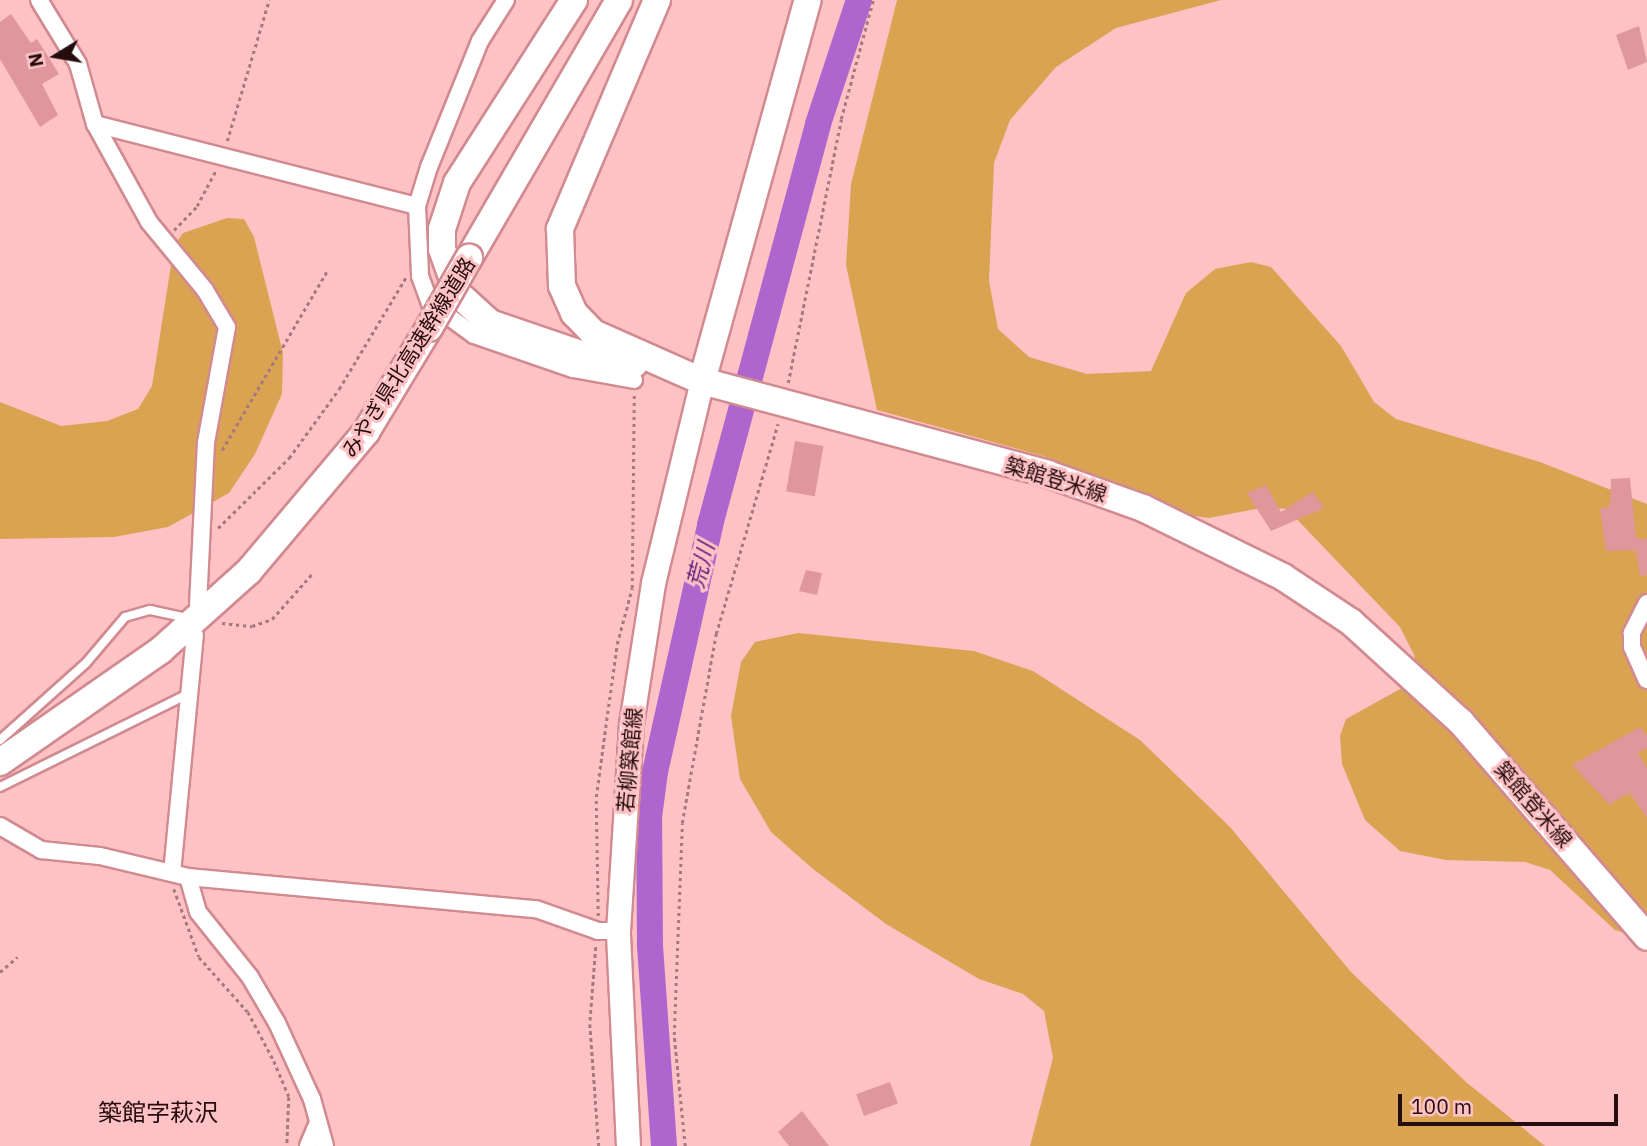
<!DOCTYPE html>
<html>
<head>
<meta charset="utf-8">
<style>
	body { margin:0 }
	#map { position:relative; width:1647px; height:1146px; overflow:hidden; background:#fec2c5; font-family:"IBM Plex Sans","Noto Sans JP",sans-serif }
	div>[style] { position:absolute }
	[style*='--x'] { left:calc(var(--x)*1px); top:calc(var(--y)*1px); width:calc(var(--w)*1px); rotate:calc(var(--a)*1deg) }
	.green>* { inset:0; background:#daa351 }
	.river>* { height:26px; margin:-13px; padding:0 13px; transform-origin:13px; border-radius:13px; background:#ae66ce }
	.building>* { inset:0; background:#df979c; transform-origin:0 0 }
	.path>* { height:2.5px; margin-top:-1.25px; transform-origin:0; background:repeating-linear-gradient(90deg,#a7797c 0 3.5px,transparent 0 7px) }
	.roads { filter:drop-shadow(2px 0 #d18a90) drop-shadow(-2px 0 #d18a90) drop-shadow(0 2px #d18a90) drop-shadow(0 -2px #d18a90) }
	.service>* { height:8px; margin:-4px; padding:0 4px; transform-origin:4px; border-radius:4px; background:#fff }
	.minor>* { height:16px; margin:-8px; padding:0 8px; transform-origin:8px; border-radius:8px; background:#fff }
	.secondary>* { height:23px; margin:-11.5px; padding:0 11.5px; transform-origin:11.5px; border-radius:11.5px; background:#fff }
	.primary>* { height:26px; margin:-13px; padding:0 13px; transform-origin:13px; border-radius:13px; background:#fff }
	.bridges { filter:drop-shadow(2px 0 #d18a90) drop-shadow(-2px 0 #d18a90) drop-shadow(0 2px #d18a90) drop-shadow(0 -2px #d18a90) }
	.primary-bridge>* { height:26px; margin:-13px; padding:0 13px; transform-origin:13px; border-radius:13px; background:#fff }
	span { translate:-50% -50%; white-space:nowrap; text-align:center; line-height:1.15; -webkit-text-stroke:6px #fec2c5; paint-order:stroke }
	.street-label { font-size:21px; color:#250c0f }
	.water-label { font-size:23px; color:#631e7d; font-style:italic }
	.quarter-label { font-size:24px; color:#250c0f }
	.north { position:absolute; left:21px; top:21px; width:70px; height:70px; -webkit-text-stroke:5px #fec2c5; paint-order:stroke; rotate:259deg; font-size:19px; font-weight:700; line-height:28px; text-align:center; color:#250c0f }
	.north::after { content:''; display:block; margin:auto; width:24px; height:32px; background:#250c0f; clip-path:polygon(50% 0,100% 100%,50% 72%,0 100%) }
	.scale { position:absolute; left:1398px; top:1094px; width:220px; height:32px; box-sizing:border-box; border:4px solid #250c0f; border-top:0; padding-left:9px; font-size:21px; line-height:24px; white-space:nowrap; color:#250c0f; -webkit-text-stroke:5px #fec2c5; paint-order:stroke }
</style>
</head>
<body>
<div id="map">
	<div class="green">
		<i style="clip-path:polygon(897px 0,1221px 0,1116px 28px,1056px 67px,1010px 120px,994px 163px,989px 281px,998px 329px,1029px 357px,1087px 374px,1151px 371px,1186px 293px,1215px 269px,1251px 262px,1271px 267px,1341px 346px,1374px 402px,1396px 419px,1540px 462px,1647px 504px,1647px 940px,1615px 930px,1550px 870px,1525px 862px,1446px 860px,1400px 851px,1365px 820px,1342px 764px,1340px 736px,1346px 719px,1411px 683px,1417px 670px,1414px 655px,1400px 627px,1287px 509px,1266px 507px,1209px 518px,1179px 514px,1043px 456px,877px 410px,846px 265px,851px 184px)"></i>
		<i style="clip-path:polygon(227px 218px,244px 219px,254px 237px,283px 353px,282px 394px,255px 454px,229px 493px,168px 527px,114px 537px,0 539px,0 402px,61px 426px,107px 421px,138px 409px,152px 386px,174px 246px,183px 233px)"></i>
		<i style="clip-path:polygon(798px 633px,974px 651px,1033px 671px,1140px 740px,1230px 827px,1351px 972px,1466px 1082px,1545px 1146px,1030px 1146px,1053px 1058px,1044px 1011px,1023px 994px,979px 979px,886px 924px,813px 869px,771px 832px,740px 779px,731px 716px,741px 662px,755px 642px)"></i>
	</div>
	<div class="river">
		<i style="--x:664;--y:1146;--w:200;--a:-94"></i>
		<i style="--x:650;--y:946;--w:129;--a:-90.4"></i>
		<i style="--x:649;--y:817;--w:45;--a:-82.4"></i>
		<i style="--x:655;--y:772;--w:253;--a:-77.4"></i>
		<i style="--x:710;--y:525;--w:415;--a:-74.9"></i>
		<i style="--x:818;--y:124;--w:131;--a:-71.7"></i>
	</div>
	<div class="building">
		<i style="clip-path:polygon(11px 14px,31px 43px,37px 39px,59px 74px,42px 84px,58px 115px,40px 127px,0 59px,0 22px)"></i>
		<i style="clip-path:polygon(1639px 26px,1647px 62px,1628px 70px,1616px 35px)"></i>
		<i style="left:795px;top:441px;width:29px;height:51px;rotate:10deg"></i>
		<i style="clip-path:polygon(1630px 478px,1636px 538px,1647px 539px,1647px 575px,1640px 576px,1636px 550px,1606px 551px,1600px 509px,1610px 506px,1611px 479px)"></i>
		<i style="clip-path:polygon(1266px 485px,1281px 512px,1313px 492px,1324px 508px,1271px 531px,1247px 493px)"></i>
		<i style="clip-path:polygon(806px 570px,822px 573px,817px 595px,799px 591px)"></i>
		<i style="clip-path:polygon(1640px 727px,1647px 736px,1647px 748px,1638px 753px,1647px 768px,1647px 818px,1630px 793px,1609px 804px,1572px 765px)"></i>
		<i style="left:890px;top:1082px;width:23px;height:36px;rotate:70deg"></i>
		<i style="clip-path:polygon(802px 1111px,829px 1146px,789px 1146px,778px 1132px)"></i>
	</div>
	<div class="path">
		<i style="--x:227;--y:141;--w:147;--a:-73.4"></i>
		<i style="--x:174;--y:230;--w:33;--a:-46"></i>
		<i style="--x:197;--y:206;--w:41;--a:-62.2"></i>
		<i style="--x:788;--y:383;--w:269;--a:-78.6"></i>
		<i style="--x:841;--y:119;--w:123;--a:-74.9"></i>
		<i style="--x:222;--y:450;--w:208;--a:-59.6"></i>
		<i style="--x:218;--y:528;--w:100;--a:-44.6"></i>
		<i style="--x:289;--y:458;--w:85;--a:-54.1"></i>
		<i style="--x:339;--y:389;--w:131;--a:-59.1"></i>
		<i style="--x:222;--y:623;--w:30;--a:6"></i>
		<i style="--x:252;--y:626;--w:21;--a:-19"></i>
		<i style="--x:272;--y:619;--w:60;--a:-48.4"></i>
		<i style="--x:174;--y:889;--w:72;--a:69.8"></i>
		<i style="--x:199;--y:957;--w:74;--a:48.3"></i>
		<i style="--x:248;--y:1012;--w:55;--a:62"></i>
		<i style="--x:274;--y:1061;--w:39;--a:67"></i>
		<i style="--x:289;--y:1097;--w:49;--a:92.3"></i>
		<i style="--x:598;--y:916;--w:119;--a:-91"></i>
		<i style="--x:596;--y:797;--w:154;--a:-82.2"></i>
		<i style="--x:617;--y:644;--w:58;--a:-75"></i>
		<i style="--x:632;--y:588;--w:194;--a:-89.4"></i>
		<i style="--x:596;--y:947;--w:77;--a:94.5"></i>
		<i style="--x:590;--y:1024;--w:122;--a:85.8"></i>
		<i style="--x:0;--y:972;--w:23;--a:-41"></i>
		<i style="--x:685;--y:1146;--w:112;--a:-95.7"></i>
		<i style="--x:674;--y:1035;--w:212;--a:-87.8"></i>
		<i style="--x:682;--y:823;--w:192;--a:-79.8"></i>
		<i style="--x:716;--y:634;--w:219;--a:-73.6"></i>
	</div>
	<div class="roads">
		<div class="service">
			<i style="--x:0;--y:740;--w:115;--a:-41.8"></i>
			<i style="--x:86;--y:663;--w:60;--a:-49.7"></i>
			<i style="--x:125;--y:617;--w:26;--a:-16"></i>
			<i style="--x:150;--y:610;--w:34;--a:12"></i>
			<i style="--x:0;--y:787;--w:210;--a:-26.3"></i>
		</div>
		<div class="minor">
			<i style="--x:39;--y:0;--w:75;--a:58.6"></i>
			<i style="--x:78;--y:64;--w:62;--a:74.2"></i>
			<i style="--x:95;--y:124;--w:112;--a:61.1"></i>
			<i style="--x:149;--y:222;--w:88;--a:50.5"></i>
			<i style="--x:205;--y:290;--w:43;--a:59.3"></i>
			<i style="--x:227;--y:327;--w:117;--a:100.3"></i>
			<i style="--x:206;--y:442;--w:162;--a:92.8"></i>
			<i style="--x:506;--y:0;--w:49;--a:122.4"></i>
			<i style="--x:480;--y:41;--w:136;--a:112"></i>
			<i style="--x:429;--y:167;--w:41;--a:107.1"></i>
			<i style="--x:417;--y:206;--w:70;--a:87.5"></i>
			<i style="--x:420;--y:276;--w:29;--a:70"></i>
			<i style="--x:430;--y:303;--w:54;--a:36"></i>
			<i style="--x:474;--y:335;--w:105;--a:19"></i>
			<i style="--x:573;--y:369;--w:62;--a:10.2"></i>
			<i style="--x:95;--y:124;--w:332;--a:14.3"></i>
			<i style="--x:1647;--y:603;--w:34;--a:117"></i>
			<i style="--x:1632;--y:633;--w:14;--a:90"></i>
			<i style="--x:1632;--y:647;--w:36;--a:66"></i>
			<i style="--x:0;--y:826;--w:48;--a:30.3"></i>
			<i style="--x:41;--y:850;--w:59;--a:5.8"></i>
			<i style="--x:100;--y:856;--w:90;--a:13.4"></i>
			<i style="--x:188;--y:877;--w:349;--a:5.3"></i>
			<i style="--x:536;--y:909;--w:66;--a:19.5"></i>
			<i style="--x:598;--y:931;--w:20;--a:0"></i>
			<i style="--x:172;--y:873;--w:239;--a:-84.5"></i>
			<i style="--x:188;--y:877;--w:36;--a:74"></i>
			<i style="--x:198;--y:912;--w:83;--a:51.3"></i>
			<i style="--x:250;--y:977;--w:53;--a:59.6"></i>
			<i style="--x:277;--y:1023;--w:84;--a:65.3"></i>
			<i style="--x:312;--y:1099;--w:49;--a:74.5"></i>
			<i style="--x:308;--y:1146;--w:23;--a:-67"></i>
		</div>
		<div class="secondary">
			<i style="--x:628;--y:1146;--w:215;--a:-92.7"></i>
			<i style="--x:618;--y:931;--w:207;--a:-86.4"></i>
			<i style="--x:631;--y:724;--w:143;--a:-81.1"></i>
			<i style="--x:653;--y:583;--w:208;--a:-76.4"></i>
		</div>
		<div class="primary">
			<i style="--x:574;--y:0;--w:217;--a:122.6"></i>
			<i style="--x:457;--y:183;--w:48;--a:108.1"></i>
			<i style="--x:442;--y:229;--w:20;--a:90"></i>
			<i style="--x:442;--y:249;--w:48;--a:70.4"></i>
			<i style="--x:458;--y:294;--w:43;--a:42.2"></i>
			<i style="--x:490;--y:323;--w:96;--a:18.8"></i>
			<i style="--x:581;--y:354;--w:54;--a:10.7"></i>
			<i style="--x:657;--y:0;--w:249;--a:113"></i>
			<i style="--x:560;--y:229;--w:57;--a:88"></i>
			<i style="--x:562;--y:286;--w:30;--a:66"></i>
			<i style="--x:574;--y:313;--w:28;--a:46"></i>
			<i style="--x:593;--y:333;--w:119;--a:23.8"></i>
			<i style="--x:702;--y:381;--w:358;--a:15"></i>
			<i style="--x:1048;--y:474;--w:101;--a:19.7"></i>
			<i style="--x:1143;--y:508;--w:156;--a:26.2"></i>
			<i style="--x:1283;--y:577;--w:82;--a:33.5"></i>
			<i style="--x:1351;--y:622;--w:149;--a:42.3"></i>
			<i style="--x:1461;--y:722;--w:284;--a:49.1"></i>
			<i style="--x:469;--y:258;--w:298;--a:-59.8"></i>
			<i style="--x:702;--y:381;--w:395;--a:-74.5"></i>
			<i style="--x:0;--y:762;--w:196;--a:-34.8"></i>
			<i style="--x:161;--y:650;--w:118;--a:-41.9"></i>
			<i style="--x:249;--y:571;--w:182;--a:-49.9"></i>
			<i style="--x:366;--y:432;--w:122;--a:-58.8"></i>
		</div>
	</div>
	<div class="bridges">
		<div class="primary-bridge">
			<i style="--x:429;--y:328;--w:81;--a:-60.3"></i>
		</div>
	</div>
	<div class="street-label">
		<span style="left:408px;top:357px;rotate:-58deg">みやぎ県北高速幹線道路</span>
		<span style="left:1056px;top:479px;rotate:17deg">築館登米線</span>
		<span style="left:629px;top:760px;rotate:-85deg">若柳築館線</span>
		<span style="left:1534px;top:804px;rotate:49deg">築館登米線</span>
	</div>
	<div class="water-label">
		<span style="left:700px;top:565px;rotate:-75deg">荒川</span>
	</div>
	<div class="quarter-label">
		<span style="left:158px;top:1113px">築館字萩沢</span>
	</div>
	<div class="north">N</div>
	<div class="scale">100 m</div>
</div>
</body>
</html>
